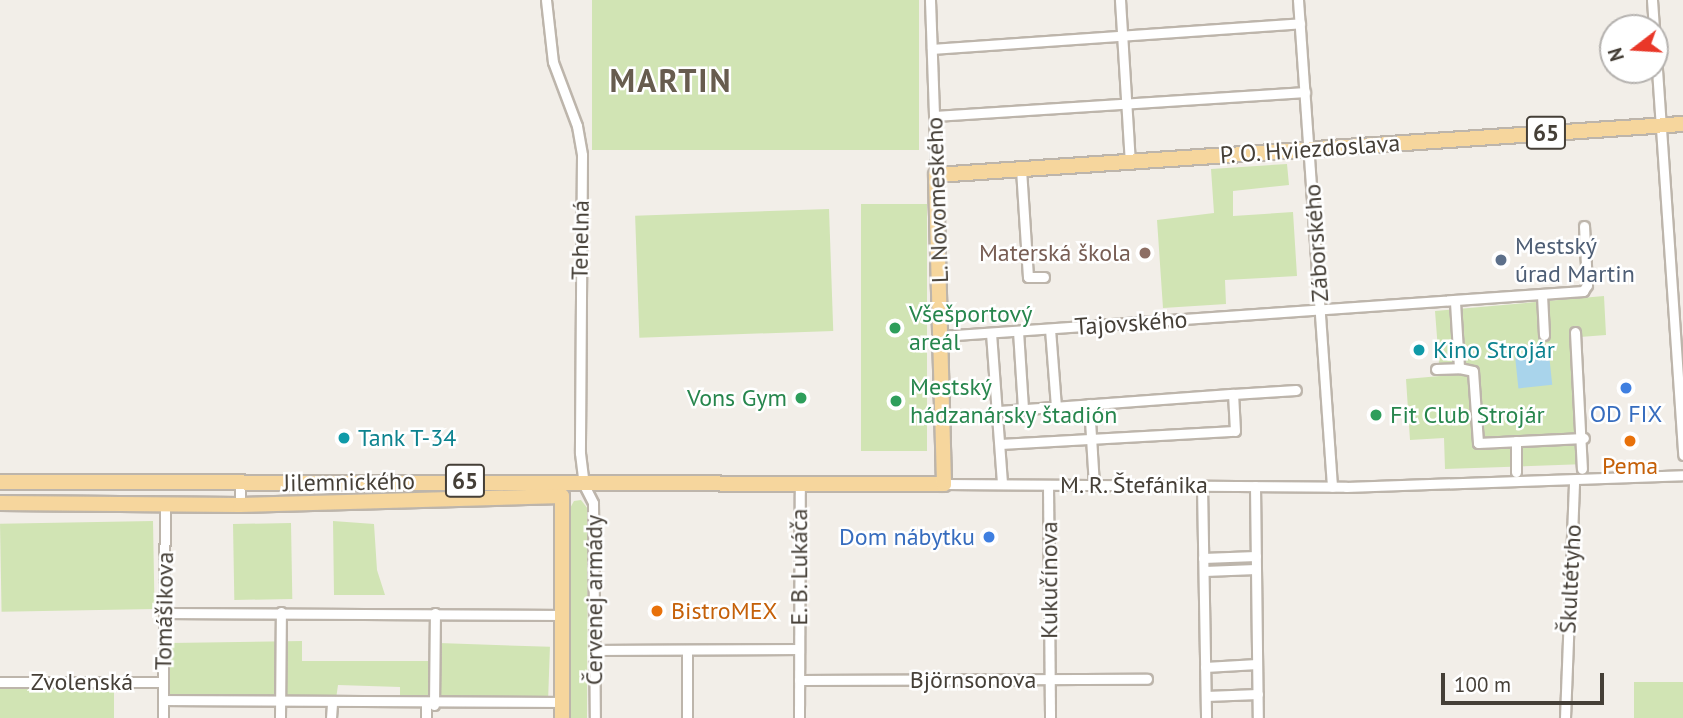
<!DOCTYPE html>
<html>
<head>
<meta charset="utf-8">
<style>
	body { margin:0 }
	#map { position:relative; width:1683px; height:718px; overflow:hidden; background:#f2eee8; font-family:"PT Sans",sans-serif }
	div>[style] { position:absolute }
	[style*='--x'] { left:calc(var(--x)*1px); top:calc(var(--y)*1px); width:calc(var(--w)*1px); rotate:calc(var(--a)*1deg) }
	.green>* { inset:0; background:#d1e4b4; transform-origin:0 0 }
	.water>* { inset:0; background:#a9d4eb; transform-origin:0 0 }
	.roads { filter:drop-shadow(2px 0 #bdb5ab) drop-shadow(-2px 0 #bdb5ab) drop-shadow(0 2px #bdb5ab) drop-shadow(0 -2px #bdb5ab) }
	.street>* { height:9px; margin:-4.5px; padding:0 4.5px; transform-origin:4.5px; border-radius:4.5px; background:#fff }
	.primary>* { height:14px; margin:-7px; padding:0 7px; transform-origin:7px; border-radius:7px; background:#f6d69d }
	.dots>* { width:19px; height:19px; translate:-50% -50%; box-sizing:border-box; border:4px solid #fff; border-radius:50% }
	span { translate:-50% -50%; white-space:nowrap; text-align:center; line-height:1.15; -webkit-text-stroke:5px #fff; paint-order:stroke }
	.shield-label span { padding:2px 5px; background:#fff; border:2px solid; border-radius:5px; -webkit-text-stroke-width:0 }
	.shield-label { font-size:23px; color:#453f37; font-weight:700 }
	.street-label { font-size:24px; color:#453f37 }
	.service-label { font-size:24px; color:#4e5e75 }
	.left { translate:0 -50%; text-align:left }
	.education-label { font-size:24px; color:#785e54 }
	.right { translate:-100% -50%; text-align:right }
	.leisure-label { font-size:24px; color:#27864d }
	.culture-label { font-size:24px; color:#0d838f }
	.shop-label { font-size:24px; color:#366cbe }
	.food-label { font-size:24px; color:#c56008 }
	.district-label { font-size:32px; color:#675c4f; font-weight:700; letter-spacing:2px }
	.north { position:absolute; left:1599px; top:14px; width:70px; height:70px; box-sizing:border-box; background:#fff; border:2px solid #b5b2af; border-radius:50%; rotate:253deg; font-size:19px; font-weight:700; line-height:28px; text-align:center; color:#453f37 }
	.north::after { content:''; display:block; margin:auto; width:24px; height:32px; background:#e93728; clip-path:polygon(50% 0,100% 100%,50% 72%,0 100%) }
	.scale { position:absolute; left:1441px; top:673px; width:163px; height:32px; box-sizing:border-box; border:4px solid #453f37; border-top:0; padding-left:9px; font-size:21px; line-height:24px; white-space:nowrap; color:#453f37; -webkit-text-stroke:5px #fff; paint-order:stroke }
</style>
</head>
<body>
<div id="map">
	<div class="green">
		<i style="left:592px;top:0;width:327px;height:150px"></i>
		<i style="clip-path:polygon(1287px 164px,1289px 185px,1233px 191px,1233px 216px,1293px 212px,1297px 276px,1225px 280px,1226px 304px,1163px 308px,1157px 220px,1214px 213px,1211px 169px)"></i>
		<i style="left:927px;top:204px;width:247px;height:66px;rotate:90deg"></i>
		<i style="left:829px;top:209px;width:122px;height:194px;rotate:88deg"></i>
		<i style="clip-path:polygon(1604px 296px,1606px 335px,1580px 337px,1586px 464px,1445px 469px,1444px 438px,1410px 440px,1406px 379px,1440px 376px,1435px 311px)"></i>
		<i style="clip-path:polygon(581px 500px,588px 509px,587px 718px,568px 718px,569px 510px,574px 501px)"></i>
		<i style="left:153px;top:521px;width:88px;height:153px;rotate:89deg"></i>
		<i style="clip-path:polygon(333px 521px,374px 524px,377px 570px,385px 595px,334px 595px)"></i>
		<i style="left:291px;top:523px;width:76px;height:58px;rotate:89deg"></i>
		<i style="clip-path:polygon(302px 641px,302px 661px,430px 661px,428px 700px,400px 700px,400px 687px,338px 685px,336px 699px,169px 696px,170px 643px)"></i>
		<i style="left:439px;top:643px;width:111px;height:56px;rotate:2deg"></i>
		<i style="left:1683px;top:682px;width:36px;height:49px;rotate:90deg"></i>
		<i style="left:114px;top:688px;width:30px;height:114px;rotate:90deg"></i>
	</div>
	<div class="water">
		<i style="left:1549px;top:354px;width:31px;height:34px;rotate:84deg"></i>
	</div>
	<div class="roads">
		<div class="street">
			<i style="--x:546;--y:0;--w:62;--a:83.6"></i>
			<i style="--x:553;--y:62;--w:68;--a:69.4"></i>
			<i style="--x:577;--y:126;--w:29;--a:80"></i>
			<i style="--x:582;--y:155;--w:298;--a:90.4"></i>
			<i style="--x:580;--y:453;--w:32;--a:83"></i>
			<i style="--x:584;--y:485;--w:20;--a:63"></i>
			<i style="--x:593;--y:503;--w:215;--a:89.5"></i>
			<i style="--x:930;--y:0;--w:175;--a:88"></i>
			<i style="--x:1120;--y:0;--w:162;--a:86.5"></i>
			<i style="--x:1298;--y:0;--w:488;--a:86"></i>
			<i style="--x:1652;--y:0;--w:28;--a:86"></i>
			<i style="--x:1655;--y:40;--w:416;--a:86.1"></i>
			<i style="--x:932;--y:49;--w:369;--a:-4"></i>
			<i style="--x:935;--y:116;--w:371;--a:-3.7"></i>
			<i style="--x:1021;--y:169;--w:108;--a:86.3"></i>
			<i style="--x:1028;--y:277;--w:16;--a:0"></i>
			<i style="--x:1542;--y:295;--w:40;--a:87.1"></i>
			<i style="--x:1455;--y:302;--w:66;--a:86.5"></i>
			<i style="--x:1459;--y:368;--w:14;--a:12"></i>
			<i style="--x:1473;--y:371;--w:72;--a:86"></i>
			<i style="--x:1478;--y:443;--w:106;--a:-2.7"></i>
			<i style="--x:1050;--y:329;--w:78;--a:85.6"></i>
			<i style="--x:1018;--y:331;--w:78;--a:86.3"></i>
			<i style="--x:1575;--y:332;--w:137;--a:87.1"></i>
			<i style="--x:991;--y:333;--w:151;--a:85.8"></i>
			<i style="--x:941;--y:336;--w:644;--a:-4.01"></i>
			<i style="--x:1583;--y:291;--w:7;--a:-56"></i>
			<i style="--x:1587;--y:285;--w:59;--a:-92.9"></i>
			<i style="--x:1436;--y:369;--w:23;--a:-2"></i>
			<i style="--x:1089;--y:404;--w:82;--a:86.5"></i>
			<i style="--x:999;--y:411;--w:235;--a:-4.2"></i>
			<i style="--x:1516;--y:441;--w:31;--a:90"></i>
			<i style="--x:1000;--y:444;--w:235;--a:-3.2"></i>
			<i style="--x:1235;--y:431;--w:37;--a:-93"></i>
			<i style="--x:1233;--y:394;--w:63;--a:-3.6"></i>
			<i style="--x:240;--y:483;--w:22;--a:90"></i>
			<i style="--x:944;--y:484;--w:402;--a:0.4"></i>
			<i style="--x:1346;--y:487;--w:337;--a:-2"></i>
			<i style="--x:1048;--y:485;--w:233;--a:89.5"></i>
			<i style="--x:1202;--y:486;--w:232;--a:89"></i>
			<i style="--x:1255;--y:486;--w:232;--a:89.3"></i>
			<i style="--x:1203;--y:558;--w:53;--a:-2.2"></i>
			<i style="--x:1204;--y:571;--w:52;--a:-2.2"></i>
			<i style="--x:166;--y:613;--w:396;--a:0.3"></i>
			<i style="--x:595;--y:650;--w:204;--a:-0.3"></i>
			<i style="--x:687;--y:650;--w:68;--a:90"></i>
			<i style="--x:1205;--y:667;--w:52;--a:-3.3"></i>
			<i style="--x:799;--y:680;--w:348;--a:-0.2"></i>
			<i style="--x:0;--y:682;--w:163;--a:0"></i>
			<i style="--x:1206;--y:696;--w:52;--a:-2.2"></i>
			<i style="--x:163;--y:700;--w:399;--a:0.3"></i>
			<i style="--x:434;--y:705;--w:92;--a:-89.4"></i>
			<i style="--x:163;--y:718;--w:213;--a:-89.5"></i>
			<i style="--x:280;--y:718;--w:106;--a:-89.5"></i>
			<i style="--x:331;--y:718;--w:15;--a:-86"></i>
			<i style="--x:426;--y:718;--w:13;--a:-90"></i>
			<i style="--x:799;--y:718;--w:233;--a:-89.8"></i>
			<i style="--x:1565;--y:718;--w:237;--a:-87.8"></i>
		</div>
		<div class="primary">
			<i style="--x:0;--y:482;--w:944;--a:0.12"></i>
			<i style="--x:944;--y:484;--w:309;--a:-91.5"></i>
			<i style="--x:936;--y:175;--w:749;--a:-3.91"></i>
			<i style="--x:562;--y:496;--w:222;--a:90"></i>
			<i style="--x:0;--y:503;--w:240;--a:0.5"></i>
			<i style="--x:240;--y:505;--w:322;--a:-1.6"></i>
		</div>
	</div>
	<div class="dots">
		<i style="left:1145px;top:253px;background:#8d6e63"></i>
		<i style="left:1501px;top:260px;background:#5c6f8a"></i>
		<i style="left:895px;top:328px;background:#2e9e5b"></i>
		<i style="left:1419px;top:350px;background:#0f9aa8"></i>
		<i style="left:1626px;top:388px;background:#3f7fe0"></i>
		<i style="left:801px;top:398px;background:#2e9e5b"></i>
		<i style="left:896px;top:401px;background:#2e9e5b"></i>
		<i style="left:1376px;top:415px;background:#2e9e5b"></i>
		<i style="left:344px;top:438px;background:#0f9aa8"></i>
		<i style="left:1630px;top:441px;background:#e8710a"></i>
		<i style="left:989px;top:537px;background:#3f7fe0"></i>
		<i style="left:657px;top:611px;background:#e8710a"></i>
	</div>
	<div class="shield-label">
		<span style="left:1546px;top:133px">65</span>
		<span style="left:465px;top:481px">65</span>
	</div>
	<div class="street-label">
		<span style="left:1310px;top:149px;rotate:-4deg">P. O. Hviezdoslava</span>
		<span style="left:937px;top:200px;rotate:-92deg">L. Novomeského</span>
		<span style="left:580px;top:240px;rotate:-89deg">Tehelná</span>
		<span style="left:1316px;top:243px;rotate:-94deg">Záborského</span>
		<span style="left:1131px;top:323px;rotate:-4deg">Tajovského</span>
		<span style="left:349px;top:482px;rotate:-1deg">Jilemnického</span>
		<span style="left:1134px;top:485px">M. R. Štefánika</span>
		<span style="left:799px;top:567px;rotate:-90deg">E. B. Lukáča</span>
		<span style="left:1570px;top:579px;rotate:-87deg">Škultétyho</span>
		<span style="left:1049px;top:580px;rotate:-90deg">Kukučínova</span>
		<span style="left:594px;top:600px;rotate:-90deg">Červenej armády</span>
		<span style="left:164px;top:611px;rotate:-89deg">Tomášikova</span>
		<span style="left:973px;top:680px">Björnsonova</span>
		<span style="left:82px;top:682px">Zvolenská</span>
	</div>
	<div class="service-label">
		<span class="left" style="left:1515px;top:260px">Mestský<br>úrad Martin</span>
	</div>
	<div class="education-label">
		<span class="right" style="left:1131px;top:253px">Materská škola</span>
	</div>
	<div class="leisure-label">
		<span class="left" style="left:909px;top:328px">Všešportový<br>areál</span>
		<span class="left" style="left:910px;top:401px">Mestský<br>hádzanársky štadión</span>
		<span class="right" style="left:787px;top:398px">Vons Gym</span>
		<span class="left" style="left:1390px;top:415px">Fit Club Strojár</span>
	</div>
	<div class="culture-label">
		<span class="left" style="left:1433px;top:350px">Kino Strojár</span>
		<span class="left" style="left:358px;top:438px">Tank T-34</span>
	</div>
	<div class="shop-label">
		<span style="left:1626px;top:414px">OD FIX</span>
		<span class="right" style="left:975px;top:537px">Dom nábytku</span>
	</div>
	<div class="food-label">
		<span style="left:1630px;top:466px">Pema</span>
		<span class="left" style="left:671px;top:611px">BistroMEX</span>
	</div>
	<div class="district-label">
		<span style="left:671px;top:80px">MARTIN</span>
	</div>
	<div class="north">N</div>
	<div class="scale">100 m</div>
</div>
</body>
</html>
